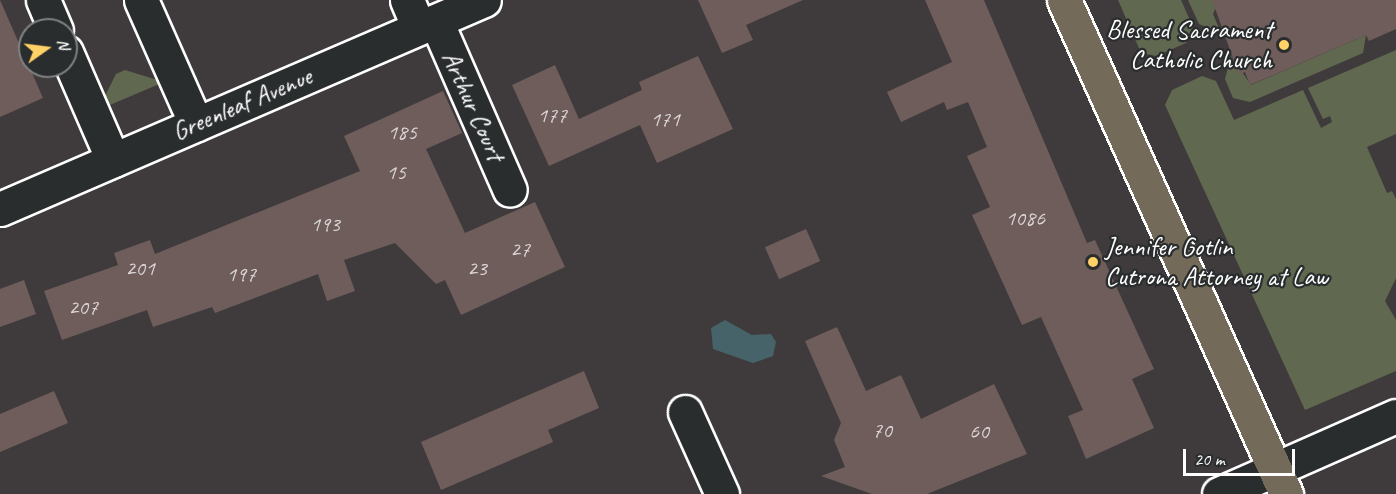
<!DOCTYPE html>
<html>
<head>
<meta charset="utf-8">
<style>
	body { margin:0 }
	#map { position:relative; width:1396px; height:494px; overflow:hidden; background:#3f3b3c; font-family:Caveat,sans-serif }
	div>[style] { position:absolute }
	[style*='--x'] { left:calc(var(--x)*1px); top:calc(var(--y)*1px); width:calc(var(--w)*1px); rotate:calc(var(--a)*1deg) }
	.green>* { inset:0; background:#60694f }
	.water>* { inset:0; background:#46636a }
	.building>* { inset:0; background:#6f5d5b; transform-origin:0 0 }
	.roads { filter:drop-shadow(2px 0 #fff) drop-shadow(-2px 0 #fff) drop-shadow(0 2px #fff) drop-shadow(0 -2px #fff) }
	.minor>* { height:33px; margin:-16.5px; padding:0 16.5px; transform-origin:16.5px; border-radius:16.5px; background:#2a2d2e }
	.major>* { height:33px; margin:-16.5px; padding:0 16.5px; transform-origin:16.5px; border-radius:16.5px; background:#746a5a }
	.dots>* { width:16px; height:16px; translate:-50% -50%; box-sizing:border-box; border:3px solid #2a2d2e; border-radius:50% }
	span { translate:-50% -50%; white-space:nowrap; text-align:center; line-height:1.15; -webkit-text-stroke:4.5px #2a2d2e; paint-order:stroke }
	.number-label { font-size:22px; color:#dbd6d6 }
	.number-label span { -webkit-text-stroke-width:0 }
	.poi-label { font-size:26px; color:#fff }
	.right { translate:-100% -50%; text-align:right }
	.left { translate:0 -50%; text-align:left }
	.street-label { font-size:26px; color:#fff }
	.north { position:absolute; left:18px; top:18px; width:60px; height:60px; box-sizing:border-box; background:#2a2d2e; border:2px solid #7f8182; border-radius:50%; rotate:76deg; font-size:16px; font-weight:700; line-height:24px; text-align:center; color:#fff }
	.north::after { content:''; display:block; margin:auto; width:21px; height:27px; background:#ffd166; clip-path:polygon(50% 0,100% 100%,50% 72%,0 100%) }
	.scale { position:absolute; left:1183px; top:449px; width:112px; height:27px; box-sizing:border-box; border:3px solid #fff; border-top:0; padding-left:8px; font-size:18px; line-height:21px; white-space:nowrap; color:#fff; -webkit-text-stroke:4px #2a2d2e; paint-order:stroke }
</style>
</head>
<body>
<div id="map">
	<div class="green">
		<i style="clip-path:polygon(1118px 0,1181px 0,1193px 27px,1186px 43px,1156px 56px,1141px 53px)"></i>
		<i style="clip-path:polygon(1188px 0,1219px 0,1213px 14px,1221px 33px,1199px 24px)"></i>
		<i style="clip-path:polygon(1366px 35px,1363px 53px,1250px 102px,1233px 98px,1225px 79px,1231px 56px,1251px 85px)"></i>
		<i style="clip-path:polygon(1396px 50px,1396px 134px,1367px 147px,1387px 193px,1392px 191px,1396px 199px,1396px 278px,1385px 301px,1396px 320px,1396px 371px,1305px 410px,1165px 105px,1172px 90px,1202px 76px,1216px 81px,1234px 120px,1303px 90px,1321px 128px,1332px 122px,1330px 116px,1323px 119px,1308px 88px)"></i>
		<i style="clip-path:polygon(125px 70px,164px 82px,98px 110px,116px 74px)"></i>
	</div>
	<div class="water">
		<i style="clip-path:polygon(725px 320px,752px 335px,771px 334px,776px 342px,773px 356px,753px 363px,713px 349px,711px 328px)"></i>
	</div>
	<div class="building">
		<i style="clip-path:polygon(0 0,43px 98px,0 117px)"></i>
		<i style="clip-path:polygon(698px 0,803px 0,746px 25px,753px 40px,722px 53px)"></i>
		<i style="clip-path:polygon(925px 0,984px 0,1087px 243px,1095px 240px,1154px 369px,1132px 379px,1154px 428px,1086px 459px,1068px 416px,1083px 410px,1041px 317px,1022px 325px,972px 215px,990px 207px,967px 156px,987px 147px,968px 102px,947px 110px,944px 102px,901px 122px,887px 92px,952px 62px)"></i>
		<i style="clip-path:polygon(1212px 0,1396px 0,1396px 29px,1369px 41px,1366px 35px,1250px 85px,1245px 72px,1239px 75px)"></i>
		<i style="clip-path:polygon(698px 56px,733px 129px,657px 163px,640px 125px,549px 166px,512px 85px,555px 65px,579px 119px,642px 90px,639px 82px)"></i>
		<i style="clip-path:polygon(443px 91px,462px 133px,426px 149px,465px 233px,535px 202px,565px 267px,461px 315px,445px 280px,436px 284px,395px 243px,344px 260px,355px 291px,327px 301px,318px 274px,215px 313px,212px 307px,153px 327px,147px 310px,62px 340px,44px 291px,118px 265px,114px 253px,150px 240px,155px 254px,360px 171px,344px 136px)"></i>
		<i style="left:806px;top:229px;width:35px;height:45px;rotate:66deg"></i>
		<i style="clip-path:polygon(24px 280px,36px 314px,0 327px,0 289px)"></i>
		<i style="clip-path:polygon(837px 327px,866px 391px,901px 375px,921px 419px,994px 384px,1027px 454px,927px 494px,872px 494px,821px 476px,845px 467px,834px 440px,841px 423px,805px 341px)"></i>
		<i style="clip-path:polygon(584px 371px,599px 408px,548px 430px,553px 442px,441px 490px,421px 442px)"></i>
		<i style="clip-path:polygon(54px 391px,68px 423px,0 452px,0 414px)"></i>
	</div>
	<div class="roads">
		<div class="minor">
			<i style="--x:43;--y:0;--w:33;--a:67"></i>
			<i style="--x:141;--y:0;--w:136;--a:66.1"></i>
			<i style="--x:407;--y:0;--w:30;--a:67"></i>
			<i style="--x:436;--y:21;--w:184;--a:66.4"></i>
			<i style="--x:66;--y:52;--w:118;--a:66.5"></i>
			<i style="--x:0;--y:209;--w:527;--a:-23.36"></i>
			<i style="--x:685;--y:412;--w:90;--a:65.7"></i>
			<i style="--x:1219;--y:494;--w:193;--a:-23.8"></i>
		</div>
		<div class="major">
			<i style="--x:1064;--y:0;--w:542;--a:65.8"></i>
		</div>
	</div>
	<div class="dots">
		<i style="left:1284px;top:45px;background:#ffd166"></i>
		<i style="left:1093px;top:262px;background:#ffd166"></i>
	</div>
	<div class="number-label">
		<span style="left:552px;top:116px">177</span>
		<span style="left:665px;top:120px">171</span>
		<span style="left:402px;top:133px">185</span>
		<span style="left:396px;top:173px">15</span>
		<span style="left:1025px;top:219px">1086</span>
		<span style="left:325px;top:225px">193</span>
		<span style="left:520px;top:250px">27</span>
		<span style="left:140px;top:269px">201</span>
		<span style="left:477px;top:269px">23</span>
		<span style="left:241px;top:275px">197</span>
		<span style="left:83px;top:308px">207</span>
		<span style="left:882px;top:431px">70</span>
		<span style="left:979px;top:432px">60</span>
	</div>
	<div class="poi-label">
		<span class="right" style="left:1272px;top:45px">Blessed Sacrament<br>Catholic Church</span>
		<span class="left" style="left:1105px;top:262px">Jennifer Gotlin<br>Cutrona Attorney at Law</span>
	</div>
	<div class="street-label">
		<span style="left:242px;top:104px;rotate:-23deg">Greenleaf Avenue</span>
		<span style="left:473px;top:106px;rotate:66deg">Arthur Court</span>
	</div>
	<div class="north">N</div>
	<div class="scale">20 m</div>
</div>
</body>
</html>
